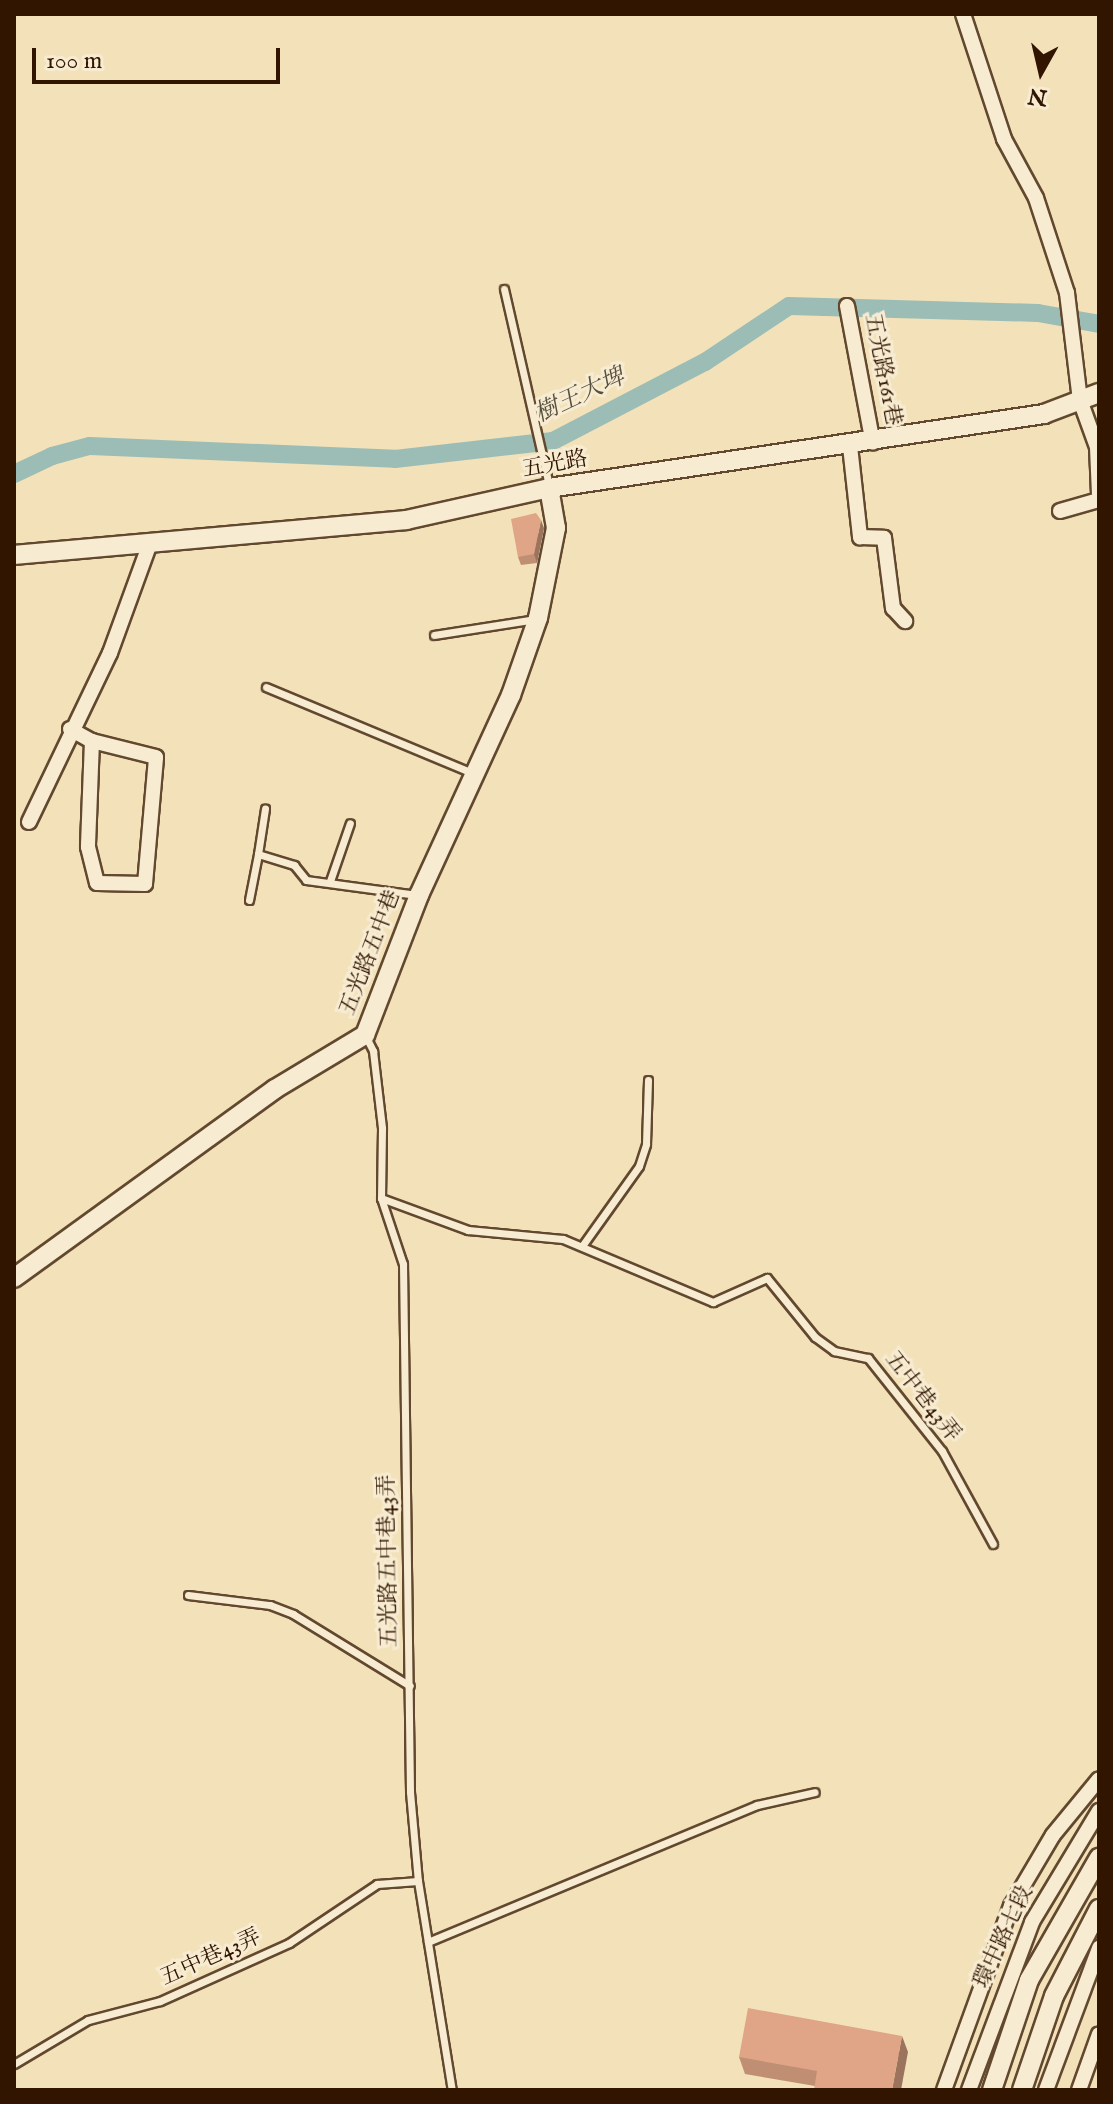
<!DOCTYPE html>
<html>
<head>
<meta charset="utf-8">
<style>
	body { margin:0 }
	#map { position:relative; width:1113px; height:2104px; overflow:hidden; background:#f3e2b9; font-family:"IM FELL English","Noto Serif TC",serif }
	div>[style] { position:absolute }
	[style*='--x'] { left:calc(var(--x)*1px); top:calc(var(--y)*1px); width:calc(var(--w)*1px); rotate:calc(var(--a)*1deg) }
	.canal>* { height:18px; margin:-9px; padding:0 9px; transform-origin:9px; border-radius:9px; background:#9cbdb5 }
	.roads { filter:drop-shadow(2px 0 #62482e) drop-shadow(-2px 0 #62482e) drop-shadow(0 2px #62482e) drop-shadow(0 -2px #62482e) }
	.service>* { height:7px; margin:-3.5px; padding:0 3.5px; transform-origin:3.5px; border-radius:3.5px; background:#f7ecd2 }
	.minor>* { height:14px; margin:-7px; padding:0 7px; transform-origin:7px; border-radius:7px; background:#f7ecd2 }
	.tertiary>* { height:18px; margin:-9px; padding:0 9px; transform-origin:9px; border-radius:9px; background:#f7ecd2 }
	.wall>* { inset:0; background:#c08e73 }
	.shaded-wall>* { inset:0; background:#9c745e }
	.building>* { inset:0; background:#dfa586 }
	span { translate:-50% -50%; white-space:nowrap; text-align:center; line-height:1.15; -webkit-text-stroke:6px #f7ecd2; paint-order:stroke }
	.street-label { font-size:22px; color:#311500 }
	.water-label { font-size:24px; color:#56503f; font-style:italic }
	.frame { position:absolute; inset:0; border:16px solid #311500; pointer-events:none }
	.north { position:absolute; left:1001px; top:32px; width:80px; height:80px; -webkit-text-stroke:6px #f7ecd2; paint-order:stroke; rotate:188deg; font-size:22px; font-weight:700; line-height:32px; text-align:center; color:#311500 }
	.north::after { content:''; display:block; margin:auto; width:28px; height:36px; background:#311500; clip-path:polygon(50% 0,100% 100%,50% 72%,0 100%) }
	.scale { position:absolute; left:32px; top:48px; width:248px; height:36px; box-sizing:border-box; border:4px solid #311500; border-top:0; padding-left:10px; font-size:24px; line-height:28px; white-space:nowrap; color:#311500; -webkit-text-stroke:6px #f7ecd2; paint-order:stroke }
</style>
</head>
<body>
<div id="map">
	<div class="canal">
		<i style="--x:14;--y:474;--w:42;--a:-25.3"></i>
		<i style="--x:52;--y:456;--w:39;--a:-15"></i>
		<i style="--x:90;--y:446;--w:305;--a:2.4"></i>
		<i style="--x:395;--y:459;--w:159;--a:-6.5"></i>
		<i style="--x:553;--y:441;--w:171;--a:-27.5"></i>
		<i style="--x:705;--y:362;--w:101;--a:-33.7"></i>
		<i style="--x:789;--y:306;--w:249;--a:1.6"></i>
		<i style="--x:1038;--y:313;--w:62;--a:10.2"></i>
	</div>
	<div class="roads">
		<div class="service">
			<i style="--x:504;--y:289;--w:202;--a:77.1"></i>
			<i style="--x:434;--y:635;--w:103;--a:-8.9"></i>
			<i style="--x:266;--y:687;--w:224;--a:22.6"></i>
			<i style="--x:258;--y:854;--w:46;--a:-81.2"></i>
			<i style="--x:330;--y:881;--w:61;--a:-71"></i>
			<i style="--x:249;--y:900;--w:47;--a:-78.9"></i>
			<i style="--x:258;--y:854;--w:38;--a:17"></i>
			<i style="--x:294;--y:865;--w:19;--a:51"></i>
			<i style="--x:306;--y:880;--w:112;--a:7.7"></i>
			<i style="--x:366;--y:1037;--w:16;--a:63"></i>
			<i style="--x:373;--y:1051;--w:78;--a:83.3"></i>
			<i style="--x:382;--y:1128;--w:70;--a:90.8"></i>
			<i style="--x:381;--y:1198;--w:70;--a:71.6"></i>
			<i style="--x:403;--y:1264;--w:528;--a:89.24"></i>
			<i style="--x:410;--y:1792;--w:89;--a:84.9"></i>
			<i style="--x:418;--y:1881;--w:212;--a:80.8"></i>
			<i style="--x:381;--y:1198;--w:93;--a:20.2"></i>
			<i style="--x:468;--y:1230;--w:95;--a:5.4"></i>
			<i style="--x:563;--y:1239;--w:163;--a:22.8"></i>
			<i style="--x:713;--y:1302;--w:59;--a:-24"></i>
			<i style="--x:767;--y:1278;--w:76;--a:50.9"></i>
			<i style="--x:815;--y:1337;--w:24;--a:36"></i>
			<i style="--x:834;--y:1351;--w:35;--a:12"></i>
			<i style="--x:868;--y:1358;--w:119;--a:51.5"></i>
			<i style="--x:942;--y:1451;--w:106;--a:61.3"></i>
			<i style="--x:582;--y:1246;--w:98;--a:-54.5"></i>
			<i style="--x:639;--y:1166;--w:23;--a:-72"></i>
			<i style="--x:646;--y:1144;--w:64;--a:-88.2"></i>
			<i style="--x:188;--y:1595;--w:83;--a:7"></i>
			<i style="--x:270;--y:1605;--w:25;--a:21"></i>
			<i style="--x:293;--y:1614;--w:137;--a:31.6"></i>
			<i style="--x:428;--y:1942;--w:356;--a:-22.6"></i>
			<i style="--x:757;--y:1805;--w:59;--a:-12.6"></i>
			<i style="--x:14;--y:2064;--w:86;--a:-30.7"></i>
			<i style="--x:88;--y:2020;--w:74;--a:-14.8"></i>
			<i style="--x:160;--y:2001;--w:141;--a:-24.2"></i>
			<i style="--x:289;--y:1943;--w:106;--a:-33.8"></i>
			<i style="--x:377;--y:1884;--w:41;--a:-4.2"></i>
		</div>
		<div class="minor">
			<i style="--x:963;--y:14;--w:132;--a:71.8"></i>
			<i style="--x:1004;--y:139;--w:67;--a:61.5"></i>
			<i style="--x:1036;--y:198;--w:100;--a:71.9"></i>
			<i style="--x:1067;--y:293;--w:108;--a:83.1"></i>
			<i style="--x:1080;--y:400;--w:50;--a:70.1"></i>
			<i style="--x:1097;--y:447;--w:47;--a:87.6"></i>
			<i style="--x:847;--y:306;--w:139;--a:79.3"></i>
			<i style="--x:850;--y:446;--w:92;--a:83.7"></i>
			<i style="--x:860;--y:537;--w:24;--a:2"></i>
			<i style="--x:884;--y:538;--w:71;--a:82.7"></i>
			<i style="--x:893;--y:608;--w:18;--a:47"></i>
			<i style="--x:1060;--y:511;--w:41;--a:-15.8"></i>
			<i style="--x:70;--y:729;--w:25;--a:29"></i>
			<i style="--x:92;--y:741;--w:106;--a:92.2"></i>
			<i style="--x:88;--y:847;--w:37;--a:76"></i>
			<i style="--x:97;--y:883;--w:48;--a:1.2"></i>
			<i style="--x:145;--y:884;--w:127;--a:-85"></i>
			<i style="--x:156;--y:757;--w:66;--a:-166"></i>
			<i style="--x:29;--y:822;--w:187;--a:-64.4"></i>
			<i style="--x:110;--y:653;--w:117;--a:-70"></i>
			<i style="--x:944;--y:2090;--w:196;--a:-70"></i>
			<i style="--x:1011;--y:1906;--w:82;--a:-59.4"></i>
			<i style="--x:1053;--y:1835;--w:72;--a:-50.6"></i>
			<i style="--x:969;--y:2090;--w:179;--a:-69.4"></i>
			<i style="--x:1032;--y:1922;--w:130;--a:-58.9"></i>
			<i style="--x:1046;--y:2090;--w:152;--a:-69.5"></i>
			<i style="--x:1079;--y:2090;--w:59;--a:-70.3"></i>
		</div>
		<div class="tertiary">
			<i style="--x:14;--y:555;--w:394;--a:-5.1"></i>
			<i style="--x:406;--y:520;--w:147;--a:-12.6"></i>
			<i style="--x:549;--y:488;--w:501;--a:-8.5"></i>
			<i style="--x:1044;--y:414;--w:59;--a:-20.9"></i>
			<i style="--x:14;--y:1278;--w:322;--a:-35.9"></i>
			<i style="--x:275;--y:1089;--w:105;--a:-31"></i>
			<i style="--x:365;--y:1035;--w:150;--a:-68.9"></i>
			<i style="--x:419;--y:895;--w:220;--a:-65.3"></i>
			<i style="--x:511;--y:695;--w:82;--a:-70.7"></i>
			<i style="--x:538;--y:618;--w:92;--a:-78.7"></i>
			<i style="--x:556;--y:528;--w:41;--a:-99.9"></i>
			<i style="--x:992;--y:2090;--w:116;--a:-71.4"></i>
			<i style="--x:1029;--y:1980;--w:141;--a:-60.2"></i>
			<i style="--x:1022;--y:2090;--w:99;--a:-71.2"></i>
			<i style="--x:1054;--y:1996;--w:98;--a:-62.7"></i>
		</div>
	</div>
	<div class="wall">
		<i style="clip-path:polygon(544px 528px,537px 563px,521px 565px,518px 557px)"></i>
		<i style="clip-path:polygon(908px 2052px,815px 2086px,745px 2074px,739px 2057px)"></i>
	</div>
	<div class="shaded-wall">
		<i style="clip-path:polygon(541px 520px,544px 528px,537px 563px,534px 554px)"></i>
		<i style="clip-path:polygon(902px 2036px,908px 2052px,901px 2090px,892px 2090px)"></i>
	</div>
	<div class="building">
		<i style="clip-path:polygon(536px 513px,541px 520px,534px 554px,518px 557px,511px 519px)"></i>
		<i style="clip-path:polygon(748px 2008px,902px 2036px,892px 2090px,814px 2090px,817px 2071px,739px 2057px)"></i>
	</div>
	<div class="street-label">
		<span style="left:882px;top:370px;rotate:79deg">五光路161巷</span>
		<span style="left:555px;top:465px;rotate:-10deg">五光路</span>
		<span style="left:371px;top:953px;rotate:-69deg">五光路五中巷</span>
		<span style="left:922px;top:1397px;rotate:52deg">五中巷43弄</span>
		<span style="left:389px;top:1561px;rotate:-91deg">五光路五中巷43弄</span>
		<span style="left:1004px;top:1937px;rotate:-65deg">環中路七段</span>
		<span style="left:211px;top:1958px;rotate:-24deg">五中巷43弄</span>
	</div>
	<div class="water-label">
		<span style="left:580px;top:396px;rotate:-25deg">樹王大埤</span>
	</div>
	<div class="frame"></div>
	<div class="north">N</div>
	<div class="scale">100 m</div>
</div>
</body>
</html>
